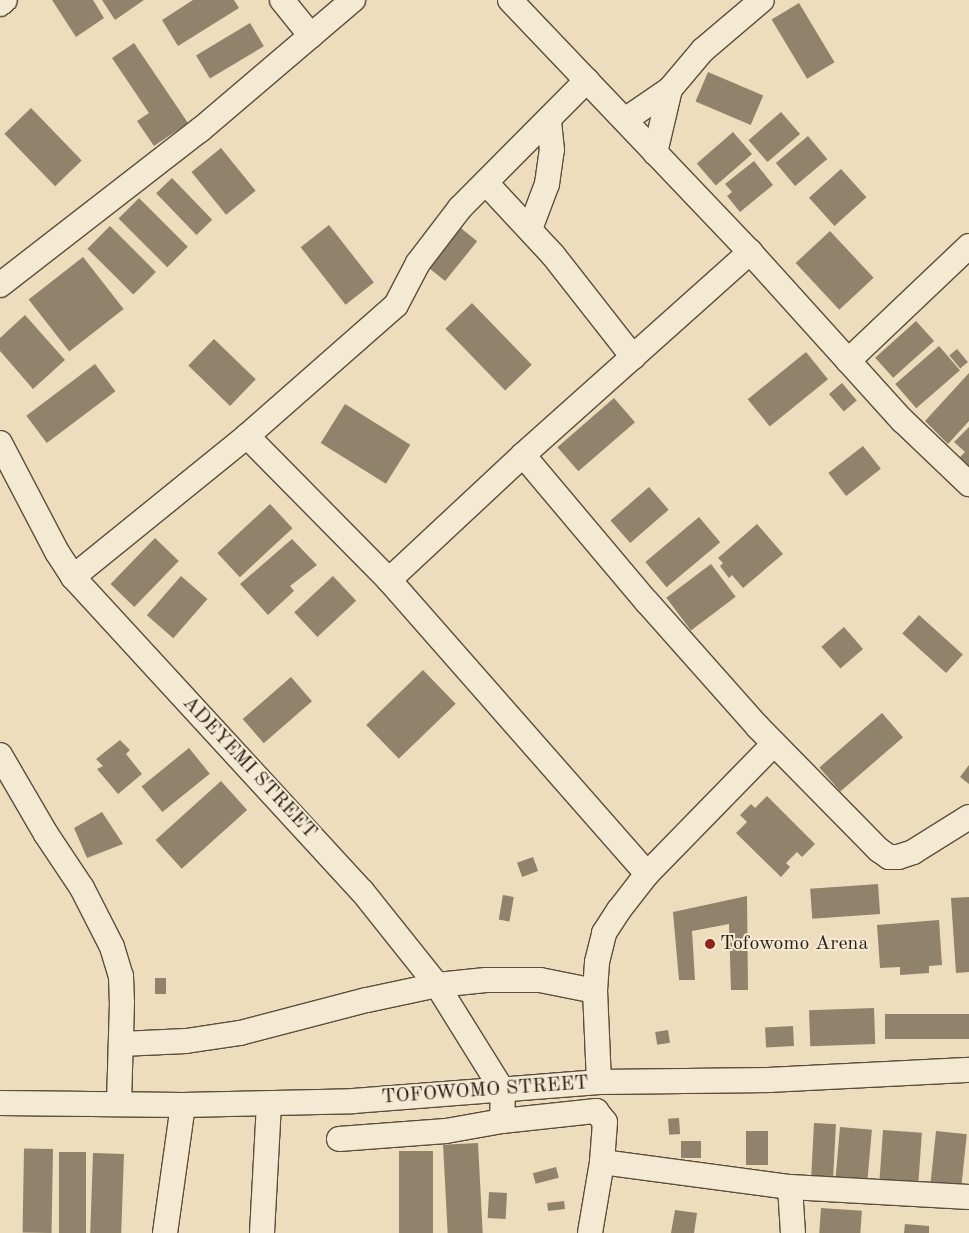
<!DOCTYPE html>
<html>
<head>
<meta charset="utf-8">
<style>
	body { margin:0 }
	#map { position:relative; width:969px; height:1233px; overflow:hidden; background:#eeddbc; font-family:"Old Standard TT",serif }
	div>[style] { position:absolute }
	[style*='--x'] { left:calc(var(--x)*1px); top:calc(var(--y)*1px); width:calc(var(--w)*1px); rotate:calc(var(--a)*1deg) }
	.building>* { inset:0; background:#90826b; transform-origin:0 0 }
	.roads { filter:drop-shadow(1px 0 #5b4e3e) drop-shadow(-1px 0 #5b4e3e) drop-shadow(0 1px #5b4e3e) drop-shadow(0 -1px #5b4e3e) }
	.minor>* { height:24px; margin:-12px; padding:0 12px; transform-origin:12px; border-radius:12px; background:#f4e9d3 }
	.dots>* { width:14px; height:14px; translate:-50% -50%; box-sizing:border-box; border:2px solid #f4e9d3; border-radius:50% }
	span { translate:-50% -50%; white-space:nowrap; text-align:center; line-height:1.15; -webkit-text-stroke:4px #f4e9d3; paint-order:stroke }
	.street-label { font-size:20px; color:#2a1f14 }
	.poi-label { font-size:20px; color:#2a1f14 }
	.left { translate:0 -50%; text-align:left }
</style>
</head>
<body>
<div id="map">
	<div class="building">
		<i style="clip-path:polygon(52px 0,93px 0,104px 18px,76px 37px)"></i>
		<i style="clip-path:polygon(102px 0,144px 0,115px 20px)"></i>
		<i style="clip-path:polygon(193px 0,234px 0,239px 8px,178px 46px,162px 20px)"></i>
		<i style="left:799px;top:3px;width:69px;height:32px;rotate:59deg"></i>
		<i style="left:250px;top:23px;width:27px;height:63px;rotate:59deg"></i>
		<i style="clip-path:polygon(134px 43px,188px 123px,154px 146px,137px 121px,149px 113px,112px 58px)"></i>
		<i style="left:708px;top:72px;width:60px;height:32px;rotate:23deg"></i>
		<i style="left:31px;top:108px;width:73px;height:37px;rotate:46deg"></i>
		<i style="left:781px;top:112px;width:29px;height:43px;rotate:49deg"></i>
		<i style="left:733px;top:132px;width:29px;height:48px;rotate:49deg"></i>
		<i style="left:808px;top:136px;width:30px;height:42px;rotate:50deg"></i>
		<i style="left:221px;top:148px;width:55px;height:38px;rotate:51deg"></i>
		<i style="clip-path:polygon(754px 161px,773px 185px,740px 212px,727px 196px,732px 192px,725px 184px)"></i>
		<i style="left:841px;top:169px;width:38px;height:43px;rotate:48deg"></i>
		<i style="left:172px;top:178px;width:58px;height:22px;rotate:46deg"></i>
		<i style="left:139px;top:198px;width:69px;height:29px;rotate:45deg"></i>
		<i style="left:329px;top:225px;width:73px;height:36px;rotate:52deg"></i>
		<i style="left:457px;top:225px;width:26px;height:51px;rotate:39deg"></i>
		<i style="left:110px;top:226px;width:65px;height:32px;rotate:45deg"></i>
		<i style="left:830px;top:231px;width:64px;height:47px;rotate:47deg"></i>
		<i style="left:83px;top:257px;width:66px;height:69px;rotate:52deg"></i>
		<i style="left:472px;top:303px;width:86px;height:37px;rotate:46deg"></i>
		<i style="clip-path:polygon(25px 315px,65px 360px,33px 389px,0 351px,0 338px)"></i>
		<i style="left:916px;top:321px;width:27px;height:55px;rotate:48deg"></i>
		<i style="left:214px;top:339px;width:58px;height:37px;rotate:44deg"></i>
		<i style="left:939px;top:346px;width:32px;height:58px;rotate:49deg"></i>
		<i style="left:957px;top:349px;width:17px;height:10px;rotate:50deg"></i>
		<i style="left:806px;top:352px;width:35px;height:75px;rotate:51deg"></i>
		<i style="left:95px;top:364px;width:34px;height:86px;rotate:53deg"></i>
		<i style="clip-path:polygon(969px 373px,969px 421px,948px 444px,925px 421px)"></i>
		<i style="left:842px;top:383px;width:23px;height:17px;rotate:50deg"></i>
		<i style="left:614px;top:398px;width:32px;height:75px;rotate:49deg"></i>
		<i style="left:345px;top:404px;width:77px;height:46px;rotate:32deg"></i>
		<i style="clip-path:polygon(969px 427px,969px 466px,960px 457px,965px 452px,954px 442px)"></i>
		<i style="left:863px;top:446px;width:29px;height:44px;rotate:52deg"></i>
		<i style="left:649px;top:487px;width:30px;height:51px;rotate:49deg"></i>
		<i style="left:270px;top:504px;width:33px;height:72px;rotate:47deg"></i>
		<i style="left:699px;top:517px;width:33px;height:70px;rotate:50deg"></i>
		<i style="clip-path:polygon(757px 524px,783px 554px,743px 588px,732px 575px,729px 578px,720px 566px,723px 563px,718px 558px)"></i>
		<i style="left:155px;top:538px;width:33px;height:64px;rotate:44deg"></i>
		<i style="clip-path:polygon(292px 539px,317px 565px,290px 586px,294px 591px,268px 615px,240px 584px)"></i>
		<i style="left:711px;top:564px;width:41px;height:56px;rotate:53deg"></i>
		<i style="left:181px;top:576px;width:35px;height:52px;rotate:41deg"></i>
		<i style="left:333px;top:576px;width:34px;height:53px;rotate:47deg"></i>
		<i style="left:919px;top:615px;width:59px;height:25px;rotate:42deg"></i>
		<i style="left:844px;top:627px;width:29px;height:30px;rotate:49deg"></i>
		<i style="left:423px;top:670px;width:47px;height:79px;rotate:46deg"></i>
		<i style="left:291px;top:677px;width:32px;height:64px;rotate:49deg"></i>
		<i style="left:882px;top:713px;width:32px;height:83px;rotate:49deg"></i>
		<i style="clip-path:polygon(120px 740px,130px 750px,126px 754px,142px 774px,118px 794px,97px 769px,103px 766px,96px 759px)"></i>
		<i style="left:189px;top:748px;width:33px;height:61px;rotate:51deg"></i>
		<i style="clip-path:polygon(969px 765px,969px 784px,960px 777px)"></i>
		<i style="left:221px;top:781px;width:39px;height:88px;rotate:48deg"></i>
		<i style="clip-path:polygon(767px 796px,815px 844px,802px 857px,797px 852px,786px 863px,790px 867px,781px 877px,736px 833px,747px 822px,740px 815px,751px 804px,755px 808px)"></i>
		<i style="clip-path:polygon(102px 812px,123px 844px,87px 858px,74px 828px)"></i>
		<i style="left:533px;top:857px;width:15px;height:17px;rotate:70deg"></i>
		<i style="left:878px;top:884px;width:30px;height:68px;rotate:86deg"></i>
		<i style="left:503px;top:895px;width:11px;height:25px;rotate:10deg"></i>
		<i style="clip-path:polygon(747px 896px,748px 990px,731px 990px,729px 924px,692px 931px,695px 980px,679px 980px,673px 912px)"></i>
		<i style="clip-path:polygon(969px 897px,969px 972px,956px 973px,951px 898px)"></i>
		<i style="clip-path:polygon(939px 920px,942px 965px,929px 966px,929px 973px,900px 975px,900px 967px,880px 968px,877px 925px)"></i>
		<i style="left:155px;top:978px;width:11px;height:16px"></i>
		<i style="left:874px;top:1008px;width:36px;height:65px;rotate:88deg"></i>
		<i style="left:969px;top:1014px;width:25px;height:84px;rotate:90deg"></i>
		<i style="left:793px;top:1026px;width:20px;height:28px;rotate:87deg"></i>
		<i style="left:668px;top:1030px;width:13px;height:13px;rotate:81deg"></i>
		<i style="left:679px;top:1118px;width:16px;height:11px;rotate:86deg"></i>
		<i style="left:814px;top:1123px;width:22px;height:61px;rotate:3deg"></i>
		<i style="left:840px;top:1127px;width:32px;height:57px;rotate:5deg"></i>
		<i style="left:883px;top:1130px;width:39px;height:56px;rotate:4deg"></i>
		<i style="left:746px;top:1131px;width:22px;height:34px"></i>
		<i style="left:936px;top:1131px;width:31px;height:56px;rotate:6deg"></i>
		<i style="left:681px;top:1141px;width:20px;height:17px"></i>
		<i style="left:478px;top:1143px;width:90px;height:35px;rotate:87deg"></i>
		<i style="left:53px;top:1149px;width:84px;height:29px;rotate:91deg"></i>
		<i style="left:399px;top:1151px;width:34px;height:82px"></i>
		<i style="left:59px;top:1152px;width:27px;height:81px"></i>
		<i style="left:93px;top:1153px;width:31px;height:80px;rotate:2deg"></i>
		<i style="left:556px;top:1167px;width:11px;height:24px;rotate:75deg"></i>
		<i style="left:489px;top:1192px;width:18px;height:26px;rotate:3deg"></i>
		<i style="left:564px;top:1201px;width:8px;height:17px;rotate:83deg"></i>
		<i style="left:821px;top:1208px;width:41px;height:25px;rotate:4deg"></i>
		<i style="clip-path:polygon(675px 1210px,697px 1213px,694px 1233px,671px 1233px)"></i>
		<i style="clip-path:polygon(905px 1224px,929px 1226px,929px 1233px,904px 1233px)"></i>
	</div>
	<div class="roads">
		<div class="minor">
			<i style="--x:282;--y:0;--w:46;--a:51.1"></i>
			<i style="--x:510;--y:0;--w:348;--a:46.4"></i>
			<i style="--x:750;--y:252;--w:227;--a:47.9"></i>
			<i style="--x:902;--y:420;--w:93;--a:43.7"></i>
			<i style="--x:0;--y:4;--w:6;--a:-39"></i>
			<i style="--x:625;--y:120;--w:55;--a:-34.6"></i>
			<i style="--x:670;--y:89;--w:51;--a:-49.8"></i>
			<i style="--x:703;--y:50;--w:77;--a:-40.3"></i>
			<i style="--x:655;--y:153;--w:66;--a:-76.8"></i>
			<i style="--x:486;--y:183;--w:98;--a:47.1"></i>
			<i style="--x:553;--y:255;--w:130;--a:51.9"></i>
			<i style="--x:530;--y:229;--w:48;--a:-69.3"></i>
			<i style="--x:547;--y:184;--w:34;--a:-82"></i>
			<i style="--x:552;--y:150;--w:31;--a:-96"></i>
			<i style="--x:0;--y:285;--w:253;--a:-37.8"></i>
			<i style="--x:200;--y:130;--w:201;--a:-40.4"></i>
			<i style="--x:848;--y:361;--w:167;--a:-43.5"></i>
			<i style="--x:247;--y:436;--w:202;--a:45.4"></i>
			<i style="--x:389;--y:580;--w:391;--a:48.7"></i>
			<i style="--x:0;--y:443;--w:123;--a:62.4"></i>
			<i style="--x:57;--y:552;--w:30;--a:57"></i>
			<i style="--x:73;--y:577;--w:427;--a:47.4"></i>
			<i style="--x:362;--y:891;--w:120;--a:51.4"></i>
			<i style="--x:437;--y:985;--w:125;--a:58.1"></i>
			<i style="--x:503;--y:1091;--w:30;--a:92"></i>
			<i style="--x:523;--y:455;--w:192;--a:49.9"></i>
			<i style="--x:647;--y:602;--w:166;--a:48.4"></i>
			<i style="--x:757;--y:726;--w:174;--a:45.5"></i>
			<i style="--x:879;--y:850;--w:12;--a:35"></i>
			<i style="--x:889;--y:857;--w:9;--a:0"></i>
			<i style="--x:898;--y:857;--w:16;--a:-18"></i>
			<i style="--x:913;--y:852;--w:66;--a:-32"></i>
			<i style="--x:73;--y:577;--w:224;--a:-39"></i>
			<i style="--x:247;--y:436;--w:198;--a:-41.3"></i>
			<i style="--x:396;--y:305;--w:47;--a:-62.4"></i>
			<i style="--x:418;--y:263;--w:69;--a:-52.6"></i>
			<i style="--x:460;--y:208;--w:180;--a:-45.2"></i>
			<i style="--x:389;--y:580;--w:183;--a:-43"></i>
			<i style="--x:523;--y:455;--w:305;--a:-41.8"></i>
			<i style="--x:0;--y:755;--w:91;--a:59.8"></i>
			<i style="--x:46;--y:834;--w:65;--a:56.3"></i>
			<i style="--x:82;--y:888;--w:66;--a:63"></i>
			<i style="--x:112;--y:947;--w:30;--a:73"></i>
			<i style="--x:121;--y:976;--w:26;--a:88"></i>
			<i style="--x:122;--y:1002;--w:102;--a:91.7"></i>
			<i style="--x:121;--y:1044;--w:65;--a:-2.6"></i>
			<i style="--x:186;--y:1041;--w:55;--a:-8.4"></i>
			<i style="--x:240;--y:1033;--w:131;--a:-14.6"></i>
			<i style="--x:367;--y:1000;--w:72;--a:-12.1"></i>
			<i style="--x:437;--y:985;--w:49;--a:-5.8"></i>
			<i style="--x:486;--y:980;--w:54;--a:0"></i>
			<i style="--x:540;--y:980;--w:56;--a:11.3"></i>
			<i style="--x:599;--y:1082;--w:91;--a:-92.5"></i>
			<i style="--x:595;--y:991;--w:29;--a:-86"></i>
			<i style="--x:597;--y:962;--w:30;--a:-76"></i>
			<i style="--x:604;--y:933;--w:27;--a:-57"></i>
			<i style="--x:619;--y:910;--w:46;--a:-52.1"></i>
			<i style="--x:647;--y:874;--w:182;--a:-45.7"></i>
			<i style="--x:0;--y:1103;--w:183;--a:0.6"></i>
			<i style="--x:183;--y:1105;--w:170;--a:-1.3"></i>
			<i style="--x:353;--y:1101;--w:247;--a:-4.4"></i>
			<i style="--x:599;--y:1082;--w:171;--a:-0.7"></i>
			<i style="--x:770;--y:1080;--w:199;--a:-2.9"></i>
			<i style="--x:339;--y:1139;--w:107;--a:-4.3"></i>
			<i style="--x:446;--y:1131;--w:57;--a:-10.1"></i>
			<i style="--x:502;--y:1121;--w:95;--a:-6.1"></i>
			<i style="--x:596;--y:1111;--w:14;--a:51"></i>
			<i style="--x:605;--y:1122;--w:40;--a:94.3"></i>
			<i style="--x:602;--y:1162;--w:72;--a:99.6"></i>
			<i style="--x:602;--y:1162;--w:190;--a:7.6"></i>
			<i style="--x:790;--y:1187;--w:179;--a:3.2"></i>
			<i style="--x:790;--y:1187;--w:46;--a:86.3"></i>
			<i style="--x:165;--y:1233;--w:129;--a:-82"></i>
			<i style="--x:262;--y:1233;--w:130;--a:-86.9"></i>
		</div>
	</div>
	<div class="dots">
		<i style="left:710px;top:944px;background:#8f2418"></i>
	</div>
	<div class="street-label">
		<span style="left:249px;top:768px;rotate:47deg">ADEYEMI STREET</span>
		<span style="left:485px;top:1091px;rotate:-4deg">TOFOWOMO STREET</span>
	</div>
	<div class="poi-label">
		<span class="left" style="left:720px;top:944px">Tofowomo Arena</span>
	</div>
</div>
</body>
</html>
